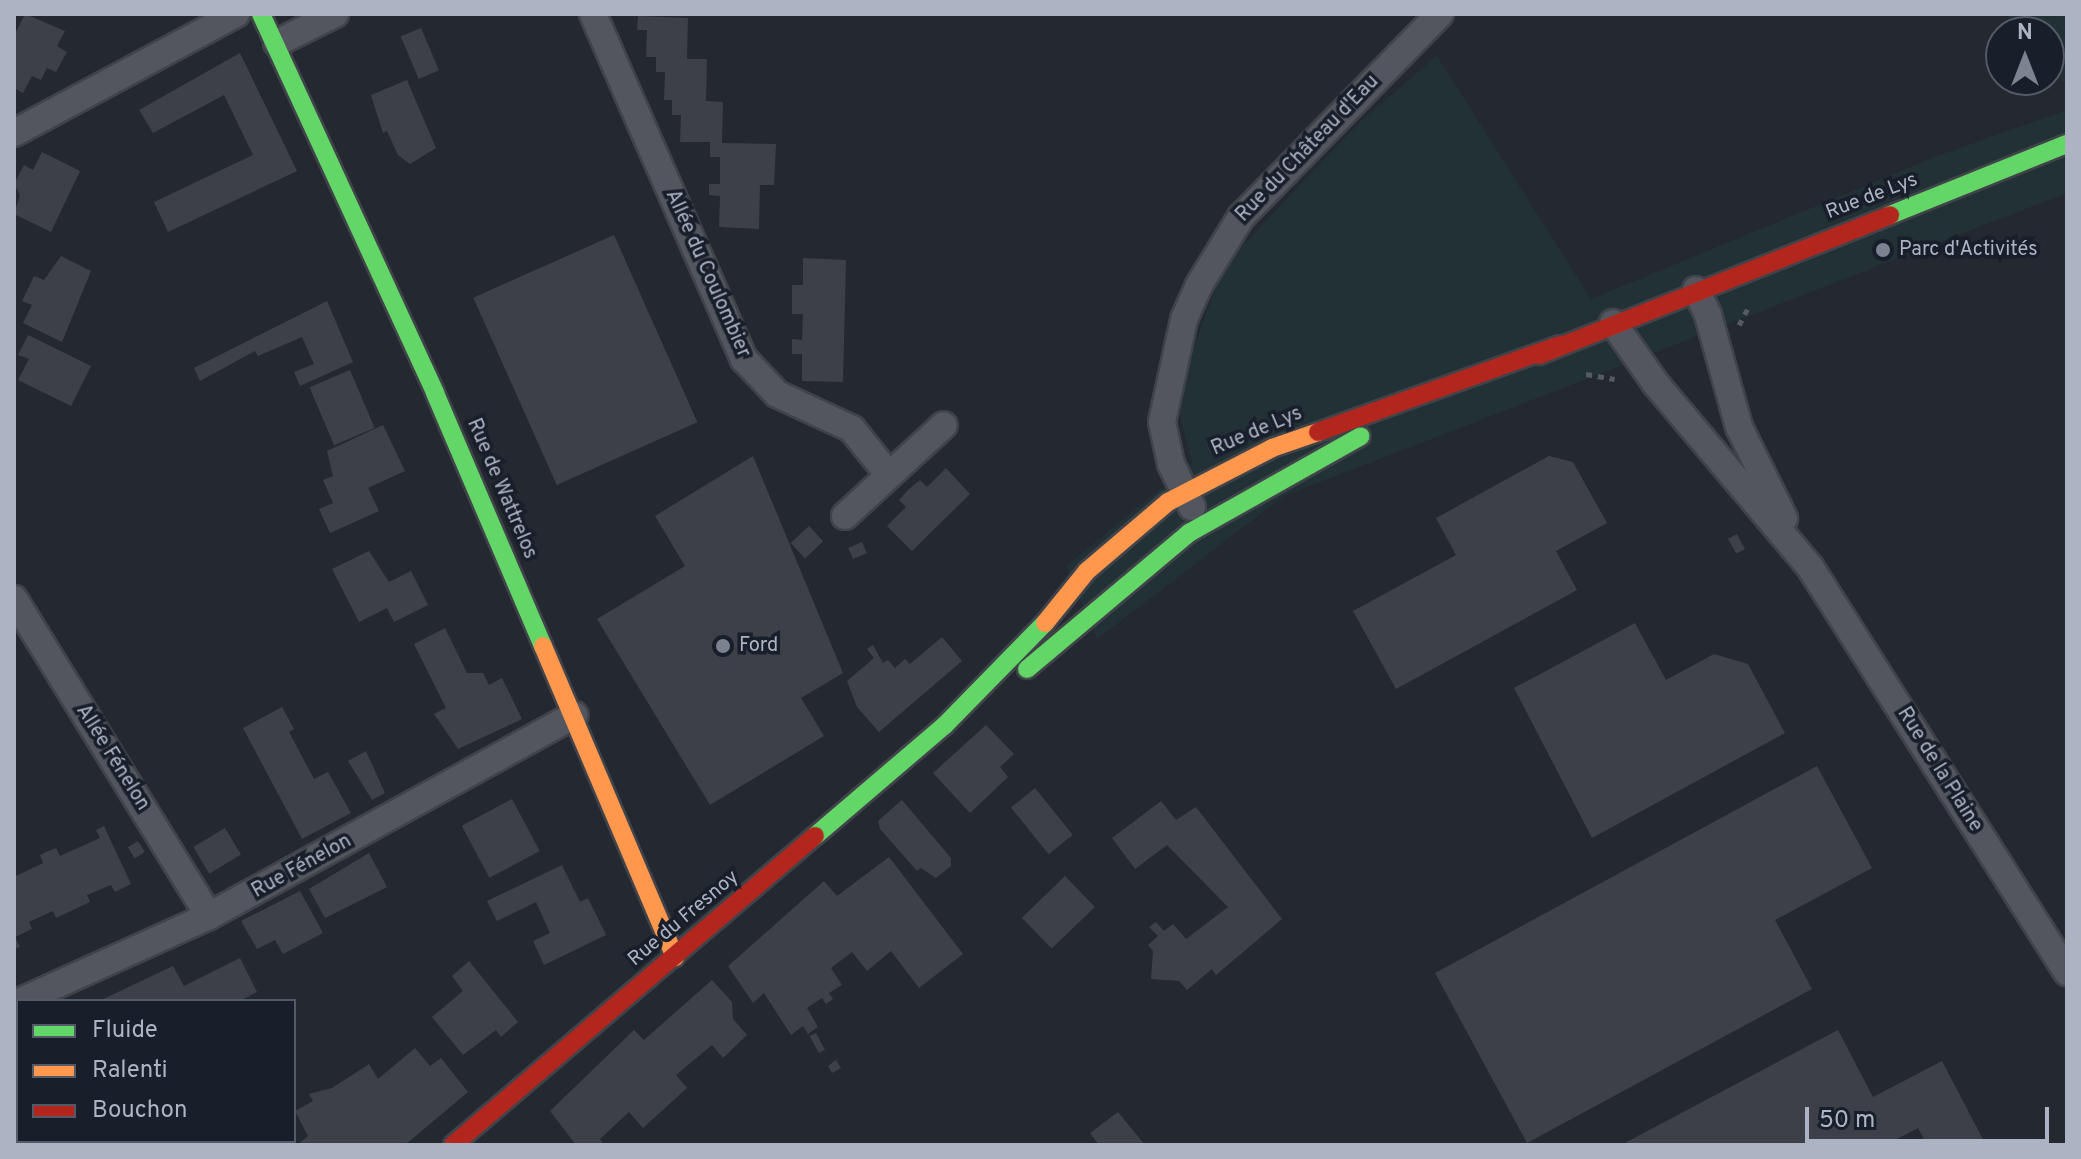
<!DOCTYPE html>
<html>
<head>
<meta charset="utf-8">
<style>
	body { margin:0 }
	#map { position:relative; width:2081px; height:1159px; overflow:hidden; background:#242830; font-family:Overpass,sans-serif }
	div>[style] { position:absolute }
	[style*='--x'] { left:calc(var(--x)*1px); top:calc(var(--y)*1px); width:calc(var(--w)*1px); rotate:calc(var(--a)*1deg) }
	.green>* { inset:0; background:#213135 }
	.building>* { inset:0; background:#3d4048; transform-origin:0 0 }
	.path>* { height:5px; margin-top:-2.5px; transform-origin:0; background:repeating-linear-gradient(90deg,#565a62 0 6px,transparent 0 12px) }
	.roads { filter:drop-shadow(2px 0 #404349) drop-shadow(-2px 0 #404349) drop-shadow(0 2px #404349) drop-shadow(0 -2px #404349) }
	.street>* { height:26px; margin:-13px; padding:0 13px; transform-origin:13px; border-radius:13px; background:#53565e }
	.fast>* { height:18px; margin:-9px; padding:0 9px; transform-origin:9px; border-radius:9px; background:#63d668 }
	.slow>* { height:18px; margin:-9px; padding:0 9px; transform-origin:9px; border-radius:9px; background:#ff974d }
	.jam>* { height:18px; margin:-9px; padding:0 9px; transform-origin:9px; border-radius:9px; background:#b3261e }
	.dots>* { width:22px; height:22px; translate:-50% -50%; box-sizing:border-box; border:4px solid #181e2a; border-radius:50% }
	span { translate:-50% -50%; white-space:nowrap; text-align:center; line-height:1.15; -webkit-text-stroke:7px #181e2a; paint-order:stroke }
	.street-label { font-size:20px; color:#acb3c3 }
	.poi-label { font-size:20px; color:#acb3c3 }
	.left { translate:0 -50%; text-align:left }
	.frame { position:absolute; inset:0; border:16px solid #acb3c3; pointer-events:none }
	.legend { position:absolute; left:16px; top:999px; width:280px; height:144px; box-sizing:border-box; background:#181e2a; border:2px solid #535a67; margin:0; padding:10px 14px; list-style:none; font-size:24px; color:#acb3c3 }
	.legend li { display:flex; align-items:center; gap:16px; height:40px }
	.legend b { width:40px; border:2px solid #535a67 }
	.north { position:absolute; left:1985px; top:16px; width:80px; height:80px; box-sizing:border-box; background:#181e2a; border:2px solid #535a67; border-radius:50%; rotate:0deg; font-size:22px; font-weight:700; line-height:32px; text-align:center; color:#acb3c3 }
	.north::after { content:''; display:block; margin:auto; width:28px; height:36px; background:#7c8290; clip-path:polygon(50% 0,100% 100%,50% 72%,0 100%) }
	.scale { position:absolute; left:1805px; top:1107px; width:244px; height:36px; box-sizing:border-box; border:4px solid #acb3c3; border-top:0; padding-left:10px; font-size:24px; line-height:28px; white-space:nowrap; color:#acb3c3; -webkit-text-stroke:6px #181e2a; paint-order:stroke }
</style>
</head>
<body>
<div id="map">
	<div class="green">
		<i style="clip-path:polygon(2007px 14px,2067px 14px,2067px 86px,2049px 65px,2049px 32px,2022px 32px)"></i>
		<i style="clip-path:polygon(1437px 56px,1591px 299px,1940px 155px,2067px 110px,2067px 193px,1284px 496px,1097px 639px,1066px 566px,1192px 463px,1175px 397px,1224px 265px,1362px 120px)"></i>
	</div>
	<div class="building">
		<i style="clip-path:polygon(25px 14px,65px 31px,57px 46px,67px 52px,56px 72px,47px 68px,41px 80px,32px 76px,23px 93px,14px 88px,14px 36px)"></i>
		<i style="clip-path:polygon(638px 16px,688px 18px,687px 59px,707px 59px,706px 101px,723px 102px,722px 143px,776px 144px,774px 185px,760px 185px,759px 229px,719px 227px,720px 196px,709px 195px,709px 184px,720px 184px,720px 157px,710px 157px,710px 142px,680px 142px,681px 115px,672px 115px,672px 100px,664px 100px,665px 72px,656px 72px,656px 57px,646px 57px,647px 30px,637px 30px)"></i>
		<i style="left:421px;top:28px;width:46px;height:22px;rotate:67deg"></i>
		<i style="clip-path:polygon(240px 53px,297px 171px,168px 232px,154px 202px,253px 155px,224px 95px,153px 133px,139px 110px)"></i>
		<i style="clip-path:polygon(407px 80px,436px 148px,410px 164px,398px 155px,387px 131px,383px 133px,371px 95px)"></i>
		<i style="clip-path:polygon(42px 152px,80px 171px,51px 232px,14px 214px,20px 195px,14px 184px,24px 165px,33px 170px)"></i>
		<i style="left:614px;top:235px;width:205px;height:154px;rotate:66deg"></i>
		<i style="clip-path:polygon(61px 256px,91px 271px,62px 342px,23px 323px,32px 305px,22px 301px,34px 276px,44px 280px)"></i>
		<i style="clip-path:polygon(803px 258px,846px 260px,843px 382px,802px 381px,802px 354px,792px 354px,792px 339px,802px 340px,803px 314px,792px 314px,792px 285px,803px 285px)"></i>
		<i style="clip-path:polygon(327px 301px,353px 362px,300px 386px,294px 372px,314px 364px,302px 337px,258px 356px,255px 351px,200px 381px,194px 368px)"></i>
		<i style="clip-path:polygon(28px 335px,91px 366px,71px 406px,18px 380px,29px 359px,18px 355px)"></i>
		<i style="left:350px;top:370px;width:63px;height:44px;rotate:67deg"></i>
		<i style="clip-path:polygon(383px 425px,405px 471px,368px 488px,379px 511px,330px 533px,319px 509px,333px 503px,323px 480px,333px 476px,327px 451px)"></i>
		<i style="clip-path:polygon(753px 456px,843px 673px,801px 698px,824px 736px,710px 805px,597px 619px,685px 566px,655px 516px)"></i>
		<i style="clip-path:polygon(1549px 456px,1573px 462px,1607px 523px,1556px 551px,1577px 590px,1396px 689px,1353px 611px,1456px 555px,1436px 518px)"></i>
		<i style="clip-path:polygon(946px 468px,970px 494px,912px 551px,887px 526px,906px 507px,899px 500px,909px 489px,920px 480px,927px 487px)"></i>
		<i style="left:809px;top:526px;width:21px;height:25px;rotate:47deg"></i>
		<i style="left:1737px;top:534px;width:17px;height:10px;rotate:62deg"></i>
		<i style="left:862px;top:542px;width:12px;height:15px;rotate:66deg"></i>
		<i style="clip-path:polygon(369px 551px,389px 582px,411px 571px,428px 605px,394px 622px,387px 608px,359px 622px,332px 569px)"></i>
		<i style="clip-path:polygon(1635px 623px,1666px 680px,1714px 654px,1748px 664px,1785px 733px,1592px 838px,1514px 688px)"></i>
		<i style="clip-path:polygon(445px 628px,467px 673px,483px 673px,489px 685px,502px 678px,522px 719px,458px 749px,434px 714px,446px 708px,414px 644px)"></i>
		<i style="clip-path:polygon(942px 637px,962px 661px,879px 732px,857px 707px,847px 681px,874px 658px,867px 649px,873px 645px,883px 663px,888px 660px,895px 668px,905px 659px,910px 664px)"></i>
		<i style="clip-path:polygon(282px 707px,294px 729px,289px 732px,314px 779px,328px 772px,351px 813px,302px 839px,243px 728px)"></i>
		<i style="clip-path:polygon(986px 725px,1014px 754px,1000px 767px,1008px 777px,970px 813px,933px 773px)"></i>
		<i style="clip-path:polygon(366px 751px,385px 793px,372px 800px,348px 761px)"></i>
		<i style="clip-path:polygon(1817px 766px,1872px 868px,1775px 920px,1812px 989px,1527px 1143px,1435px 973px)"></i>
		<i style="left:1035px;top:788px;width:60px;height:31px;rotate:51deg"></i>
		<i style="left:512px;top:799px;width:59px;height:57px;rotate:62deg"></i>
		<i style="clip-path:polygon(902px 800px,951px 858px,951px 866px,936px 878px,921px 868px,917px 871px,880px 829px,878px 821px)"></i>
		<i style="clip-path:polygon(1161px 801px,1176px 820px,1196px 807px,1282px 919px,1216px 975px,1212px 969px,1187px 990px,1179px 981px,1151px 979px,1153px 951px,1148px 945px,1158px 936px,1149px 927px,1156px 922px,1164px 931px,1173px 924px,1186px 939px,1228px 907px,1167px 845px,1135px 869px,1112px 838px)"></i>
		<i style="clip-path:polygon(104px 826px,131px 884px,115px 892px,111px 885px,87px 895px,90px 902px,56px 918px,53px 911px,29px 922px,32px 929px,15px 937px,20px 947px,14px 949px,14px 877px,43px 863px,40px 855px,48px 851px,56px 848px,60px 856px,100px 838px,96px 830px)"></i>
		<i style="left:225px;top:828px;width:31px;height:37px;rotate:59deg"></i>
		<i style="left:138px;top:841px;width:13px;height:12px;rotate:58deg"></i>
		<i style="clip-path:polygon(369px 853px,387px 887px,325px 918px,309px 889px)"></i>
		<i style="clip-path:polygon(889px 857px,963px 954px,919px 988px,891px 951px,867px 971px,852px 952px,831px 968px,842px 985px,829px 993px,833px 999px,826px 1004px,822px 998px,807px 1008px,818px 1027px,808px 1034px,803px 1026px,791px 1035px,764px 993px,753px 1003px,728px 966px,824px 881px,837px 896px)"></i>
		<i style="clip-path:polygon(562px 865px,580px 902px,588px 898px,606px 935px,544px 965px,533px 941px,550px 933px,536px 902px,497px 921px,487px 901px)"></i>
		<i style="left:1065px;top:876px;width:43px;height:60px;rotate:46deg"></i>
		<i style="clip-path:polygon(300px 891px,323px 933px,283px 954px,275px 940px,257px 949px,241px 921px)"></i>
		<i style="clip-path:polygon(240px 958px,257px 992px,240px 1001px,99px 1001px,173px 966px,184px 986px)"></i>
		<i style="clip-path:polygon(469px 961px,518px 1022px,501px 1037px,496px 1030px,463px 1055px,432px 1017px,463px 991px,452px 976px)"></i>
		<i style="clip-path:polygon(712px 980px,732px 1002px,733px 1019px,747px 1035px,723px 1058px,712px 1045px,676px 1075px,687px 1088px,643px 1128px,629px 1112px,600px 1139px,604px 1145px,576px 1145px,550px 1111px,634px 1030px,644px 1040px)"></i>
		<i style="clip-path:polygon(1838px 1030px,1873px 1097px,1942px 1061px,1986px 1145px,1927px 1145px,1918px 1128px,1897px 1139px,1900px 1145px,1621px 1145px)"></i>
		<i style="left:816px;top:1033px;width:19px;height:7px;rotate:62deg"></i>
		<i style="clip-path:polygon(415px 1048px,430px 1066px,441px 1058px,468px 1092px,405px 1145px,297px 1145px,308px 1136px,295px 1111px,313px 1101px,309px 1094px,332px 1088px,369px 1064px,378px 1079px)"></i>
		<i style="clip-path:polygon(836px 1060px,841px 1068px,832px 1073px,828px 1066px)"></i>
		<i style="clip-path:polygon(18px 1106px,18px 1141px,54px 1141px,14px 1145px)"></i>
		<i style="clip-path:polygon(1118px 1112px,1145px 1145px,1099px 1145px,1090px 1133px)"></i>
	</div>
	<div class="path">
		<i style="--x:1739;--y:325;--w:21;--a:-62"></i>
		<i style="--x:1586;--y:374;--w:29;--a:10"></i>
	</div>
	<div class="roads">
		<div class="street">
			<i style="--x:593;--y:14;--w:377;--a:66.4"></i>
			<i style="--x:744;--y:359;--w:48;--a:46.7"></i>
			<i style="--x:777;--y:394;--w:83;--a:25"></i>
			<i style="--x:852;--y:429;--w:59;--a:51.2"></i>
			<i style="--x:277;--y:43;--w:65;--a:-26.6"></i>
			<i style="--x:14;--y:133;--w:252;--a:-28.2"></i>
			<i style="--x:1696;--y:290;--w:28;--a:64"></i>
			<i style="--x:1708;--y:315;--w:116;--a:74.5"></i>
			<i style="--x:1739;--y:427;--w:102;--a:63.7"></i>
			<i style="--x:1613;--y:323;--w:75;--a:54.8"></i>
			<i style="--x:1656;--y:384;--w:239;--a:49.9"></i>
			<i style="--x:1810;--y:567;--w:480;--a:57.6"></i>
			<i style="--x:1192;--y:507;--w:48;--a:-116"></i>
			<i style="--x:1171;--y:464;--w:43;--a:-102.1"></i>
			<i style="--x:1162;--y:422;--w:105;--a:-77.9"></i>
			<i style="--x:1184;--y:319;--w:37;--a:-66"></i>
			<i style="--x:1199;--y:285;--w:80;--a:-58.3"></i>
			<i style="--x:1241;--y:217;--w:284;--a:-45.6"></i>
			<i style="--x:845;--y:516;--w:134;--a:-42.6"></i>
			<i style="--x:14;--y:599;--w:372;--a:58.4"></i>
			<i style="--x:21;--y:1001;--w:206;--a:-24.3"></i>
			<i style="--x:209;--y:916;--w:417;--a:-28.8"></i>
		</div>
		<div class="fast">
			<i style="--x:261;--y:14;--w:417;--a:65.3"></i>
			<i style="--x:435;--y:393;--w:275;--a:66.9"></i>
			<i style="--x:1890;--y:215;--w:191;--a:-21.9"></i>
			<i style="--x:1027;--y:669;--w:212;--a:-40"></i>
			<i style="--x:1189;--y:533;--w:197;--a:-29.4"></i>
			<i style="--x:815;--y:836;--w:170;--a:-40.5"></i>
			<i style="--x:944;--y:726;--w:144;--a:-45.6"></i>
		</div>
		<div class="slow">
			<i style="--x:1045;--y:623;--w:67;--a:-51.1"></i>
			<i style="--x:1087;--y:571;--w:106;--a:-40.4"></i>
			<i style="--x:1168;--y:502;--w:117;--a:-27.4"></i>
			<i style="--x:1272;--y:448;--w:49;--a:-19.2"></i>
			<i style="--x:543;--y:646;--w:338;--a:67"></i>
		</div>
		<div class="jam">
			<i style="--x:1539;--y:355;--w:378;--a:-21.7"></i>
			<i style="--x:1318;--y:432;--w:257;--a:-19.8"></i>
			<i style="--x:453;--y:1145;--w:476;--a:-40.5"></i>
		</div>
	</div>
	<div class="dots">
		<i style="left:1883px;top:250px;background:#7c8290"></i>
		<i style="left:723px;top:646px;background:#7c8290"></i>
	</div>
	<div class="street-label">
		<span style="left:1308px;top:149px;rotate:-46deg">Rue du Château d'Eau</span>
		<span style="left:1872px;top:197px;rotate:-21deg">Rue de Lys</span>
		<span style="left:707px;top:274px;rotate:66deg">Allée du Coulombier</span>
		<span style="left:1257px;top:432px;rotate:-23deg">Rue de Lys</span>
		<span style="left:501px;top:489px;rotate:67deg">Rue de Wattrelos</span>
		<span style="left:112px;top:758px;rotate:58deg">Allée Fénelon</span>
		<span style="left:1939px;top:770px;rotate:58deg">Rue de la Plaine</span>
		<span style="left:302px;top:867px;rotate:-29deg">Rue Fénelon</span>
		<span style="left:684px;top:919px;rotate:-40deg">Rue du Fresnoy</span>
	</div>
	<div class="poi-label">
		<span class="left" style="left:1899px;top:250px">Parc d'Activités</span>
		<span class="left" style="left:739px;top:646px">Ford</span>
	</div>
	<div class="frame"></div>
	<ul class="legend">
	<li><b style="height:10px;background:#63d668"></b>Fluide</li>
	<li><b style="height:10px;background:#ff974d"></b>Ralenti</li>
	<li><b style="height:10px;background:#b3261e"></b>Bouchon</li>
	</ul>
	<div class="north">N</div>
	<div class="scale">50 m</div>
</div>
</body>
</html>
